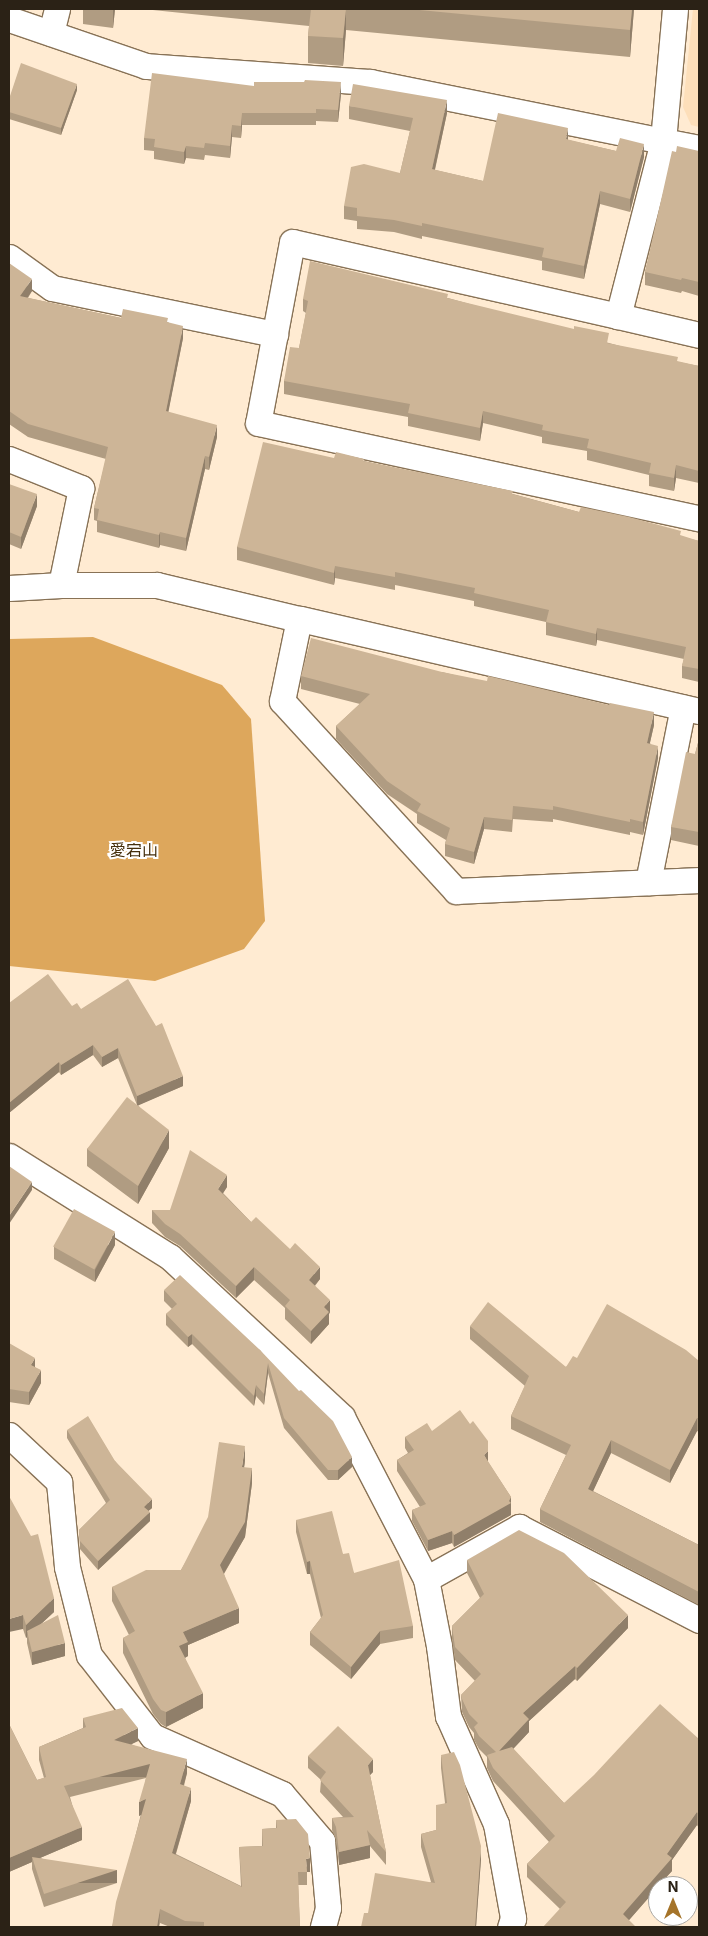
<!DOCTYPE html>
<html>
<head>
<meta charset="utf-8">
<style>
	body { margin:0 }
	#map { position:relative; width:708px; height:1936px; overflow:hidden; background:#ffebd2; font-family:Inter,"Noto Sans JP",sans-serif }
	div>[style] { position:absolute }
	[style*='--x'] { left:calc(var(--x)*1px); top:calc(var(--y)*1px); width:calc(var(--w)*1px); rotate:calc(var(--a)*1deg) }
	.built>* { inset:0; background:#fddfba }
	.forest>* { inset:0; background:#dda75c }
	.roads { filter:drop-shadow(1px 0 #887256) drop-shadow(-1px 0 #887256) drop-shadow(0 1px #887256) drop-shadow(0 -1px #887256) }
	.street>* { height:25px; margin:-12.5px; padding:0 12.5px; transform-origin:12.5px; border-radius:12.5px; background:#fff }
	.wall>* { inset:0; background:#b09c82 }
	.shaded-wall>* { inset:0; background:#907f6a; transform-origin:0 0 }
	.building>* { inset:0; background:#cdb597; transform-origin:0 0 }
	span { translate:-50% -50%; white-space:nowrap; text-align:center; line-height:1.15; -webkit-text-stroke:4px #fff; paint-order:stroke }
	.park-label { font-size:16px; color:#452f0d }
	.frame { position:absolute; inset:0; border:10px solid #2b2216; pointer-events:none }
	.north { position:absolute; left:648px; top:1876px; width:50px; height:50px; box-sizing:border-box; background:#fff; border:1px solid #aaa7a2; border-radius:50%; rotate:0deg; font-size:14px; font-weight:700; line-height:20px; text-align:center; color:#2b2216 }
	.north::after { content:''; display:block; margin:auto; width:18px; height:22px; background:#a5742a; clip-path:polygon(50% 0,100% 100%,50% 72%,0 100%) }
</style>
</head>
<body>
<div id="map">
	<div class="built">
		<i style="clip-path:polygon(693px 9px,699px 9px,699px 127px,691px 125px,683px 107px)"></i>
	</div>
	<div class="forest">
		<i style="clip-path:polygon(93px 637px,222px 685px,251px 719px,265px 921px,244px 949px,155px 981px,9px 966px,9px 639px)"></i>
	</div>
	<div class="roads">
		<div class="street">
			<i style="--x:675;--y:9;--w:133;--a:95.2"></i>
			<i style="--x:663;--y:141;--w:37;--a:11"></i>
			<i style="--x:9;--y:19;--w:145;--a:18.9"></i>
			<i style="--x:146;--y:66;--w:225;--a:4.1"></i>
			<i style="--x:370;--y:82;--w:299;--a:11.4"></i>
			<i style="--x:663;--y:141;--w:181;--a:104.4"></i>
			<i style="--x:618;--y:316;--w:83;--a:13.2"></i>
			<i style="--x:51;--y:33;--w:25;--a:-76"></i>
			<i style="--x:9;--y:257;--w:53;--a:35.8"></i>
			<i style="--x:52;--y:288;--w:228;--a:11.7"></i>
			<i style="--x:618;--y:316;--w:334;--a:-167.2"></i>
			<i style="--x:292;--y:242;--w:184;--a:100.6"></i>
			<i style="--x:258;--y:423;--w:451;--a:12.2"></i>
			<i style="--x:9;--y:459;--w:78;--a:21.9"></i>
			<i style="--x:81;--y:488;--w:99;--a:101.7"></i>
			<i style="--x:9;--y:588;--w:52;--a:-3.3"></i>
			<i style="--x:61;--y:585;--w:96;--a:0"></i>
			<i style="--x:157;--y:585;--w:146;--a:13.5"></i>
			<i style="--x:699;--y:711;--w:410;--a:-167"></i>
			<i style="--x:299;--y:619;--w:84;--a:101.7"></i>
			<i style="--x:282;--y:701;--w:258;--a:47.5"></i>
			<i style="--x:456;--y:891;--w:243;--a:-2.6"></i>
			<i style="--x:648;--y:882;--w:178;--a:-78.7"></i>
			<i style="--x:9;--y:1156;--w:190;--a:32.1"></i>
			<i style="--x:170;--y:1257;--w:235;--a:42.9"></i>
			<i style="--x:342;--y:1417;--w:182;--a:62.6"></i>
			<i style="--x:426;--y:1579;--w:68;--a:79"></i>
			<i style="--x:439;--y:1646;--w:71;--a:82.7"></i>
			<i style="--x:448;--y:1716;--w:118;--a:66"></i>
			<i style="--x:496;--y:1824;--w:96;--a:79.7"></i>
			<i style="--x:513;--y:1918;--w:9;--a:108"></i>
			<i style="--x:9;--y:1435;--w:69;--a:43.2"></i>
			<i style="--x:59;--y:1482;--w:85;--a:84.6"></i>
			<i style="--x:67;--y:1567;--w:91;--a:76"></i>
			<i style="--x:89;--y:1655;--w:103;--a:52.1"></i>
			<i style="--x:152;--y:1736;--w:142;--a:24"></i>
			<i style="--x:282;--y:1794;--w:62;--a:49.6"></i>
			<i style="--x:322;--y:1841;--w:67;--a:84.9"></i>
			<i style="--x:328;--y:1908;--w:20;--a:105"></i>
			<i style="--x:426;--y:1579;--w:107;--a:-29.2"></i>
			<i style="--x:519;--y:1527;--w:203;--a:27.3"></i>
		</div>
	</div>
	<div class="wall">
		<i style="clip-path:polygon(83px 9px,115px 9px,113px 28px,83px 24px)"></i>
		<i style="clip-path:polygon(143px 9px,634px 9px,630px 57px,346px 30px,343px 66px,308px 63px,308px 36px,309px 26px)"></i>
		<i style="clip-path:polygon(254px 86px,341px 94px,338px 122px,316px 121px,316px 125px,242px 125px,241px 138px,232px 137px,230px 158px,205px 155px,204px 160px,186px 158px,184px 164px,154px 159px,154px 151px,144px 150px,144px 138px)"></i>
		<i style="clip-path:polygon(77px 90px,61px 135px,9px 119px,9px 99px)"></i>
		<i style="clip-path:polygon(349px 106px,447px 113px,435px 170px,483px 181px,568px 140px,616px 151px,644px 157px,630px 212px,600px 204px,584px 279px,542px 270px,542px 261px,422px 236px,422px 239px,394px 232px,357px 229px,357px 221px,344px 219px,344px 206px,400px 173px,410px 131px,349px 119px)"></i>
		<i style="clip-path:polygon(699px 151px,699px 296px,682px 291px,681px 293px,645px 285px,645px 272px,676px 152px)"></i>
		<i style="clip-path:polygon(9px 263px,32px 291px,28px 298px,121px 318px,168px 322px,183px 338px,168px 412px,217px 437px,209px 470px,205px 469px,186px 551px,160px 545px,159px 548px,97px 532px,97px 521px,94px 520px,94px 508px,106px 459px,28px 437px,9px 424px)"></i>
		<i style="clip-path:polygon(448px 298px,609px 343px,678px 362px,699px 366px,699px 483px,676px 478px,674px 491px,649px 486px,649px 475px,587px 460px,587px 451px,542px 443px,542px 437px,483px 423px,480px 441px,408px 426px,408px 417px,284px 394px,284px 381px,299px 348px,306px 313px,303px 311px,303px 299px)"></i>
		<i style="clip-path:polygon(334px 458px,364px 461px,513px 494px,579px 512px,699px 541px,699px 682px,682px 678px,682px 666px,684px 659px,597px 640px,596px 646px,546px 635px,546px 622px,474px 606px,474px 601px,395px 585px,395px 590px,335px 578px,334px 585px,237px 560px,237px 547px)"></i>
		<i style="clip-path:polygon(9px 484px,37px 506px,21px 549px,9px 544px)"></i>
		<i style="clip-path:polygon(442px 672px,654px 725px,650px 743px,658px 758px,643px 835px,630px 832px,630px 835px,553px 819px,553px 822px,513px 819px,512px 832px,484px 829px,474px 864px,445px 856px,445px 844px,446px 840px,417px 823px,417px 814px,387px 794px,336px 739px,336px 726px,360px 704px,301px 689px,301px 676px)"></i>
		<i style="clip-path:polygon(699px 739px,699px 846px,671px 840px,671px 827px,695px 754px)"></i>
		<i style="clip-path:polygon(9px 1003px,72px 1006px,81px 1009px,183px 1086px,138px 1105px,169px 1148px,138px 1204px,87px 1166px,87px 1149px,137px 1105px,118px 1058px,102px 1067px,93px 1055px,61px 1075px,59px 1072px,9px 1113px)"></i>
		<i style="clip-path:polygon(227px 1187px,223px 1193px,251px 1222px,320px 1279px,315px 1286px,330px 1312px,329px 1314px,329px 1324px,311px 1344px,285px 1319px,285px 1308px,254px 1280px,236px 1298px,180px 1246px,165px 1237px,152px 1223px,152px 1210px,170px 1210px)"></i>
		<i style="clip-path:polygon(115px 1245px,95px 1282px,54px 1259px,54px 1247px)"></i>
		<i style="clip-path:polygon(164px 1290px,260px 1350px,352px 1467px,338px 1480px,328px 1480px,284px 1428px,268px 1373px,264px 1405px,256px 1396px,254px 1406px,192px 1344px,188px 1347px,166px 1325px,166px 1314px,172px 1309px,164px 1301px)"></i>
		<i style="clip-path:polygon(470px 1326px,566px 1367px,577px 1358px,699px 1361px,699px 1432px,697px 1431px,670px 1483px,611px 1453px,593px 1491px,699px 1545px,699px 1605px,540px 1522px,540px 1509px,566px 1455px,511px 1429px,511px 1416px,525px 1386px,470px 1339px)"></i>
		<i style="clip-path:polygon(9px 1343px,35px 1367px,41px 1383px,29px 1405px,9px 1402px)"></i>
		<i style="clip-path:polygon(67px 1430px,115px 1461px,152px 1508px,148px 1511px,150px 1521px,98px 1570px,80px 1549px,79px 1530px,106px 1503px,67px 1438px)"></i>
		<i style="clip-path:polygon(432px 1431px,488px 1462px,511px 1497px,511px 1515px,454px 1547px,452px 1543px,428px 1551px,412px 1521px,412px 1510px,420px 1507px,397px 1471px,397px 1460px,408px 1453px,405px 1448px,405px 1437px)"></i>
		<i style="clip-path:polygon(245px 1461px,244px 1467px,252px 1483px,245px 1537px,224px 1574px,239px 1623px,188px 1645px,188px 1656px,185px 1658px,203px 1708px,166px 1727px,161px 1724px,153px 1714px,123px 1653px,123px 1638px,129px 1635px,112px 1601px,112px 1587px,181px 1570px)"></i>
		<i style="clip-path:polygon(9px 1496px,54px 1612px,41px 1624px,65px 1656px,32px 1665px,27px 1643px,27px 1637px,26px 1638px,23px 1629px)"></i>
		<i style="clip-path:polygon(296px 1520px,343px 1554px,354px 1573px,413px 1626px,413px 1638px,380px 1644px,351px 1679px,310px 1645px,310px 1632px,321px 1618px,310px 1574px,307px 1574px,296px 1532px)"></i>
		<i style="clip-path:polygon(467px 1560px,628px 1628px,577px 1681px,575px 1679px,529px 1721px,529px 1732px,513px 1749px,564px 1803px,699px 1739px,699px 1828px,697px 1825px,672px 1860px,672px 1871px,658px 1886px,658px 1887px,629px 1920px,560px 1909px,527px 1877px,527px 1864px,549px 1842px,493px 1781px,487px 1768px,487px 1757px,479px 1749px,474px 1740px,474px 1733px,469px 1727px,462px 1712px,461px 1695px,475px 1681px,455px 1660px,452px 1639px,452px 1626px,480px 1598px,467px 1573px)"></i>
		<i style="clip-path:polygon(83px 1718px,138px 1741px,131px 1744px,187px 1773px,184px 1786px,191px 1801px,176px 1854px,241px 1886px,239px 1847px,262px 1846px,262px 1829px,276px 1828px,276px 1820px,310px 1872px,307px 1872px,307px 1885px,298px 1885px,300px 1927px,170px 1927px,160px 1923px,159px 1927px,112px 1927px,141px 1814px,139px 1816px,146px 1778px,70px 1797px,82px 1840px,40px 1858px,117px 1883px,44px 1907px,32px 1869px,32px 1862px,9px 1872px,9px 1724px,37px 1780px,44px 1778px,39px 1760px,39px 1747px,83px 1728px)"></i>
		<i style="clip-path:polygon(441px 1755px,481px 1859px,476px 1927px,368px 1913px,431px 1882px,421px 1847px,421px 1834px,436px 1830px,445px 1803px,441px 1768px)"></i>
		<i style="clip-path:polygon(308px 1756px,373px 1772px,370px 1775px,386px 1852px,386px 1865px,370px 1846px,370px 1858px,339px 1865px,336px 1840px,332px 1830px,332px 1818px,343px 1817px,320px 1792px,321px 1780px,308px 1768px)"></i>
	</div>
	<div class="shaded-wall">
		<i style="clip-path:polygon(113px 9px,115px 9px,113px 28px)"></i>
		<i style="clip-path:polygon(346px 9px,346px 30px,343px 66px,343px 38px)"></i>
		<i style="clip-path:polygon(632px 9px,634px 9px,630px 57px,630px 30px)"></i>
		<i style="clip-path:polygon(341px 82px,341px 94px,338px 122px,338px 110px)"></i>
		<i style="clip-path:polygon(77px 84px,77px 90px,61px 135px,61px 128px)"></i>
		<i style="clip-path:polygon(447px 100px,447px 113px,432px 182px,432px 169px)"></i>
		<i style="clip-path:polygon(242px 113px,242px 125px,241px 138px,241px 126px)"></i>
		<i style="clip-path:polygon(232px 125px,232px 137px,230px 158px,230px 146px)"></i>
		<i style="clip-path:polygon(568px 128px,568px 141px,566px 139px)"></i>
		<i style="clip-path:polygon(644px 144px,644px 157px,630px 212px,630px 199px)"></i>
		<i style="clip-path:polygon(186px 146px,186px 158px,184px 164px,184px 152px)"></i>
		<i style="clip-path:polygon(600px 191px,600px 204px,584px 279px,584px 266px)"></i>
		<i style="clip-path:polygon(32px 279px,32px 291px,20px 308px,20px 296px)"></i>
		<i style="clip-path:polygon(183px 326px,183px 338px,166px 424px,166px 411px)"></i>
		<i style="clip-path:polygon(483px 411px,483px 423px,480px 441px,480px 428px)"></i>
		<i style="clip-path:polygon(217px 425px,217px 437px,209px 470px,209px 457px)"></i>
		<i style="clip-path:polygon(205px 456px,205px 469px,186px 551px,186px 538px)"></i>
		<i style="clip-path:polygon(676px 465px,676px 478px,674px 491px,674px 478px)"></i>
		<i style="clip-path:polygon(37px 494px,37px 506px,21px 549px,21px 537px)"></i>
		<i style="clip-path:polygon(160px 532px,160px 545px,159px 548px,159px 535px)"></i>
		<i style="clip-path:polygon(335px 566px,335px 578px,334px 585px,334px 573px)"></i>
		<i style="clip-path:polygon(597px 628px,597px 640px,596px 646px,596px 634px)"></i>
		<i style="clip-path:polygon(654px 712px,654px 725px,647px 755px,647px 743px)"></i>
		<i style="clip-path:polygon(658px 746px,658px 758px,643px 835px,643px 822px)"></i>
		<i style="clip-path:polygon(484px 817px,484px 829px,474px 864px,474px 852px)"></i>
		<i style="clip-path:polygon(93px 1045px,93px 1055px,61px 1075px,61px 1065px)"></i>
		<i style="clip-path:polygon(118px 1048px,118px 1058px,102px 1067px,102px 1057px)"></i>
		<i style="clip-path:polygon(59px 1062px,59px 1072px,9px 1113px,9px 1103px)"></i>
		<i style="clip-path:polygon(183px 1076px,183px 1086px,137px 1106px,137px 1096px)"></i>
		<i style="clip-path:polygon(169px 1130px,169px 1148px,138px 1204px,138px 1186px)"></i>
		<i style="clip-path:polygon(227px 1175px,227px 1187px,218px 1201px,218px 1189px)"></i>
		<i style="clip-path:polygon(32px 1182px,32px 1190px,9px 1224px,9px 1216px)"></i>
		<i style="clip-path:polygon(115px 1232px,115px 1245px,95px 1282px,95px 1270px)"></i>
		<i style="clip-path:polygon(254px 1267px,254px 1280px,236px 1298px,236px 1286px)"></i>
		<i style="clip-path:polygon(320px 1267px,320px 1279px,309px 1292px,309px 1280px)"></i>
		<i style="clip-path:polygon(330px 1300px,330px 1312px,329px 1314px,329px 1324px,311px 1344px,311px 1331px,324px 1307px)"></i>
		<i style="clip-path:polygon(192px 1334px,192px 1344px,188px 1347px,188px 1337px)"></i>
		<i style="clip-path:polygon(35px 1358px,35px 1370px,31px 1365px)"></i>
		<i style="clip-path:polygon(268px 1363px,268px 1373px,264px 1405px,264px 1394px)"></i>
		<i style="clip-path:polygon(41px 1370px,41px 1383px,29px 1405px,29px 1392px)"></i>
		<i style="clip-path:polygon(256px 1385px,256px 1396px,254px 1406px,254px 1396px)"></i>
		<i style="clip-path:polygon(697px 1418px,697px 1431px,670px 1483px,670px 1470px)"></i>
		<i style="clip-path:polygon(611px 1440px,611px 1453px,588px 1502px,588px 1489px)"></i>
		<i style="clip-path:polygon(245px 1446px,245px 1461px,242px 1482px,242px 1467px)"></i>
		<i style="clip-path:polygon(488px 1451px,488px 1463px,484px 1455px)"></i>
		<i style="clip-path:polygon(352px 1457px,352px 1467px,338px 1480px,338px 1470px)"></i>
		<i style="clip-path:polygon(252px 1468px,252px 1483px,245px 1537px,220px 1580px,220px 1565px)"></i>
		<i style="clip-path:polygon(511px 1497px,511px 1515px,454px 1547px,454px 1535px,509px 1501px)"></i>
		<i style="clip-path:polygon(152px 1499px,152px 1508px,144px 1515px,144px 1507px)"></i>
		<i style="clip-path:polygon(150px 1512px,150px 1521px,98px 1570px,98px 1561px)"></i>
		<i style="clip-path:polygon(452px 1531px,452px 1543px,428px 1551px,428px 1540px)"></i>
		<i style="left:310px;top:1561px;width:13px;height:3px;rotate:90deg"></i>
		<i style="clip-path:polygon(54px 1598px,54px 1612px,28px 1636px,27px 1631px,27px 1637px,26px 1638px,26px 1625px)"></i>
		<i style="clip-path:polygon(239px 1608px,239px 1623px,188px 1645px,188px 1656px,179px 1661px,179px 1646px,183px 1632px)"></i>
		<i style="clip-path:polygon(23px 1615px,23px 1629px,9px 1632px,9px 1619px)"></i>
		<i style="clip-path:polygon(628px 1615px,628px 1628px,577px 1681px,577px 1668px)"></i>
		<i style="clip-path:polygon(380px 1631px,380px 1644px,351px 1679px,351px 1667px)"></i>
		<i style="clip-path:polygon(65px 1643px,65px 1656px,32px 1665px,32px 1652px)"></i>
		<i style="clip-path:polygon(575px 1666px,575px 1679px,529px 1721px,529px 1732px,499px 1764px,499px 1751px,523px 1713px)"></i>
		<i style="clip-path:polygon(203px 1693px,203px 1708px,166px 1727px,166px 1712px)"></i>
		<i style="clip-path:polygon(138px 1728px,138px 1741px,114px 1753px,114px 1740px)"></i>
		<i style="clip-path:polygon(187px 1759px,187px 1773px,180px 1798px,180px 1784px)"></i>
		<i style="clip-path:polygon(373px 1759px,373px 1772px,368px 1777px,368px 1765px)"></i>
		<i style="left:150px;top:1764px;width:13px;height:89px;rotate:90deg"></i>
		<i style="clip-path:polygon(191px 1788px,191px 1801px,172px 1866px,172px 1853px)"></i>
		<i style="clip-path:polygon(146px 1799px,146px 1813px,139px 1816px,139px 1802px)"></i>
		<i style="clip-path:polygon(697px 1812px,697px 1825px,672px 1860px,672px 1871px,658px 1886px,658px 1887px,623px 1927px,623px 1914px)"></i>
		<i style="clip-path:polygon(82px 1827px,82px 1840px,33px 1861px,32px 1857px,32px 1862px,9px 1872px,9px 1858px)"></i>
		<i style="clip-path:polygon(370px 1845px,370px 1858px,339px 1865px,339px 1852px)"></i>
		<i style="clip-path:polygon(481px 1846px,481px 1859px,476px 1927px,475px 1927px)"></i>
		<i style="clip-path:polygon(310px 1858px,310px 1872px,307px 1872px,306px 1859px)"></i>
		<i style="left:117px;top:1870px;width:13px;height:77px;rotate:90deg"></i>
		<i style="clip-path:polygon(160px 1909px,159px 1927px,157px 1927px)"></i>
	</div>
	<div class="building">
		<i style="clip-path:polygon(311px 9px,346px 9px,343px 38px,308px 36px)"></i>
		<i style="clip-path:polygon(409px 9px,632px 9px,630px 30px)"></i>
		<i style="clip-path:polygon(21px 63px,77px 84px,61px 128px,9px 112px,9px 99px)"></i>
		<i style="clip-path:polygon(152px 73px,254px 86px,254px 82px,304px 82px,305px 80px,341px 82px,338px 110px,316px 109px,316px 113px,242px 113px,241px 126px,232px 125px,230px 146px,205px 143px,204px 148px,186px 146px,184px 152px,154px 147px,155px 139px,144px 138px)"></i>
		<i style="clip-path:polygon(353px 84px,447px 100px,432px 169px,483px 181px,498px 113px,568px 128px,566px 139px,616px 151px,620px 138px,644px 144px,630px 199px,600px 191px,584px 266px,542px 257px,544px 248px,422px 223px,422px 226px,394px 220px,357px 216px,357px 208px,344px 206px,351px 167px,364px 164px,400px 173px,413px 118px,349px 106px)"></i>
		<i style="clip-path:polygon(677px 146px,699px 151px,699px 282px,682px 278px,681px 280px,645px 272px,672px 151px,676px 152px)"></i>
		<i style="clip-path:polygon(310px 261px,448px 294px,447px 298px,574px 329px,574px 326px,609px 333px,607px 343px,678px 357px,677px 361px,699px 366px,699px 471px,676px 465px,674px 478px,649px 473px,651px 463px,587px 448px,589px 439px,542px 430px,543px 425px,483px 411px,480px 428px,408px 413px,410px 404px,284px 381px,290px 347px,299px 348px,308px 301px,303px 299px)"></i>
		<i style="clip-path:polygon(9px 263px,32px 279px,20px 296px,121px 318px,123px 309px,168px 318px,167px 322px,183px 326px,166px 411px,217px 425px,209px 457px,205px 456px,186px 538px,160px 532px,159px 535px,97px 520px,99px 509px,94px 508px,108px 447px,28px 424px,9px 411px)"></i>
		<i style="clip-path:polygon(263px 442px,334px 458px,336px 452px,364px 459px,363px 461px,513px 491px,512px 494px,579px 512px,581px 507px,629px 517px,681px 531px,680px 535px,699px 541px,699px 669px,682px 666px,686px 647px,597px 628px,596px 634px,546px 622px,549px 610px,474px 593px,475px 588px,395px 572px,395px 577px,335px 566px,334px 573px,237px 547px)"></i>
		<i style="clip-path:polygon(9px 484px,37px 494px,21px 537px,9px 532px)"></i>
		<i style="clip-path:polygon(311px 638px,442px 672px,487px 681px,488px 676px,609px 705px,610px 703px,654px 712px,647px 743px,658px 746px,643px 822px,630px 819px,630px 822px,553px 806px,553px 810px,513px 806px,512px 820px,484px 817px,474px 852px,445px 844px,450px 828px,417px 811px,421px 804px,387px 781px,336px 726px,370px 694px,301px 676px)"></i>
		<i style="clip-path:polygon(699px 739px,699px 832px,671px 827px,686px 752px,695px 754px)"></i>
		<i style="clip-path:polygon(48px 974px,72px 1006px,77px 1003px,81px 1009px,128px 979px,156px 1026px,162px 1023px,183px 1076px,137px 1096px,118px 1048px,102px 1057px,93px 1045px,61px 1065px,59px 1062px,9px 1103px,9px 1003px)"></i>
		<i style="clip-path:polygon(127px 1097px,169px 1130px,138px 1186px,87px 1149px)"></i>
		<i style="clip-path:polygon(190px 1150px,227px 1175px,218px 1189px,251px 1222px,256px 1217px,290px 1249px,295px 1243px,320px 1267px,309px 1280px,330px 1300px,324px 1307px,329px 1312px,311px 1331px,285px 1306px,290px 1300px,254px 1267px,236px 1286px,180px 1234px,165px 1224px,152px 1210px,170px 1210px)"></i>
		<i style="clip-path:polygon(9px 1166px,32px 1182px,9px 1216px)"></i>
		<i style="left:74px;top:1209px;width:47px;height:43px;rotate:29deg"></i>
		<i style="clip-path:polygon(180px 1275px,260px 1350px,299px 1391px,301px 1390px,333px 1421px,352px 1457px,338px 1470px,328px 1470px,284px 1418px,268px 1363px,264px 1394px,256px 1385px,254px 1396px,192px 1334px,188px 1337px,166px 1314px,177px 1304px,164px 1290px)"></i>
		<i style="clip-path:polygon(488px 1302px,566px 1367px,573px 1356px,577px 1358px,607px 1304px,686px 1350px,699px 1361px,699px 1418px,697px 1418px,670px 1470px,611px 1440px,588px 1489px,699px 1545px,699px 1592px,540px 1509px,571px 1445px,511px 1416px,529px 1376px,470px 1326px)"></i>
		<i style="clip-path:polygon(9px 1343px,35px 1358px,31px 1365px,41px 1370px,29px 1392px,9px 1389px)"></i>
		<i style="clip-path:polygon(460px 1410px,470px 1424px,473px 1421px,488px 1441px,488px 1451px,484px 1455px,511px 1497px,509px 1501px,511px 1503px,454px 1535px,452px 1531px,428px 1540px,412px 1510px,426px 1504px,397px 1460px,414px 1450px,405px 1437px,427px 1423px,432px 1431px)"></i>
		<i style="clip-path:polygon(88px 1416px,115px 1461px,152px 1499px,144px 1507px,150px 1512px,98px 1561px,80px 1541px,79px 1530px,110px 1500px,67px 1430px)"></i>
		<i style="clip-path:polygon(219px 1442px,245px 1446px,242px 1467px,252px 1468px,245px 1522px,220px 1565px,239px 1608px,183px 1632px,188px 1642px,179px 1646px,203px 1693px,166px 1712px,161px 1710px,153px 1699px,123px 1638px,135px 1631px,112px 1587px,146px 1570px,181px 1570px,208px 1517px)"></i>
		<i style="clip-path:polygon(9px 1496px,31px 1536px,38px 1534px,54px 1598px,26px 1625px,23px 1615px,9px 1619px)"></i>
		<i style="clip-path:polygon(332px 1511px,343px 1554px,349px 1553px,354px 1573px,399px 1560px,413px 1626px,380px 1631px,351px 1667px,310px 1632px,323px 1615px,310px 1561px,307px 1562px,296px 1520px)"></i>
		<i style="clip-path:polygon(519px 1530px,564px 1553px,628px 1615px,577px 1668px,575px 1666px,523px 1713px,529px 1719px,499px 1751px,512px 1747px,564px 1803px,594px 1775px,660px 1704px,699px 1739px,699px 1815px,697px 1812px,667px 1854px,672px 1858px,623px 1914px,636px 1927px,543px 1927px,566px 1902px,527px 1864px,555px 1836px,493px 1768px,487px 1755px,496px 1752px,479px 1736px,474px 1727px,478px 1723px,469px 1714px,462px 1699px,461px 1695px,481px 1674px,455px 1647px,452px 1626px,484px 1594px,467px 1560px)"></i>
		<i style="clip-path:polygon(58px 1615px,65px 1643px,32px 1652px,27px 1631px)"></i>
		<i style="clip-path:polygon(122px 1708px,138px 1728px,114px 1740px,187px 1759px,180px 1784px,191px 1788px,172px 1853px,242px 1887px,239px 1847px,263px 1846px,262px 1829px,277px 1828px,276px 1820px,296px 1819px,308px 1834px,310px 1858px,306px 1859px,307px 1872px,298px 1872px,300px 1927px,204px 1927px,204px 1922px,185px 1921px,160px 1909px,157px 1927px,112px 1927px,116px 1902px,146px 1799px,139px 1802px,150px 1764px,64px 1786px,82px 1827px,9px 1858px,9px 1724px,37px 1780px,46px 1777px,39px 1747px,86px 1727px,83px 1718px)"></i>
		<i style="clip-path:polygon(338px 1726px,373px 1759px,368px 1765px,386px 1852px,367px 1830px,370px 1845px,339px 1852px,336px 1827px,332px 1818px,354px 1817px,320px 1780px,326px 1772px,308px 1756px)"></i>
		<i style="clip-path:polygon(454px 1752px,460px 1765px,481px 1846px,475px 1927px,361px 1927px,364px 1913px,368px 1913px,375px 1873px,435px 1883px,421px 1834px,436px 1830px,436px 1805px,447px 1803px,441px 1755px)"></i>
		<i style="clip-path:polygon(32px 1857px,117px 1870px,44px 1894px)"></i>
	</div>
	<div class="park-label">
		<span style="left:134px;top:850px">愛宕山</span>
	</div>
	<div class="frame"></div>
	<div class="north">N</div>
</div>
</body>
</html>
